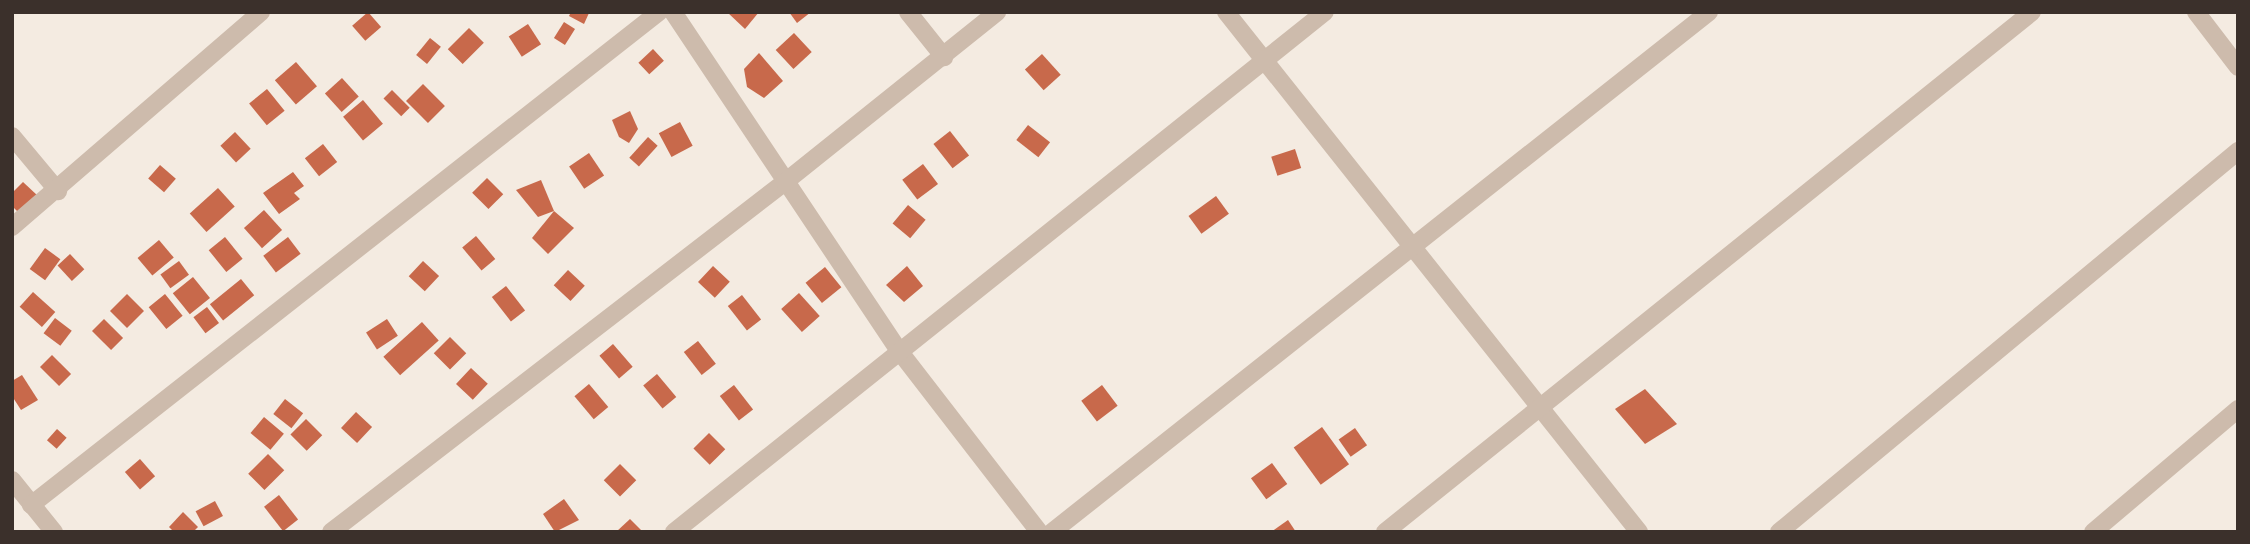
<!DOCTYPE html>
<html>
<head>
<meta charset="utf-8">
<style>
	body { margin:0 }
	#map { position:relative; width:2250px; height:544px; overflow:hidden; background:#f4ebe1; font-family:Mulish,sans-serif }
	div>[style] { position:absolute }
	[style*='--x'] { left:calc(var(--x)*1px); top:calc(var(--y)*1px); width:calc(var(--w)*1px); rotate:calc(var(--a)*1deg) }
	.building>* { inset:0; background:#c8694b; transform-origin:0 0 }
	.minor>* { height:18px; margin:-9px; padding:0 9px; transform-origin:9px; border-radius:9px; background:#cdbbac }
	.tertiary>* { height:18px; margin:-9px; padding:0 9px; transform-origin:9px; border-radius:9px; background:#cdbbac }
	span { translate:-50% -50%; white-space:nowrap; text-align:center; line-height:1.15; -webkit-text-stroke:5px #fbf5ee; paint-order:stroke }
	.frame { position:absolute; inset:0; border:14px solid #3b302b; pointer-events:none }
</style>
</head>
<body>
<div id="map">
	<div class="building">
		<i style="left:368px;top:12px;width:20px;height:21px;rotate:49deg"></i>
		<i style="clip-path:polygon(571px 12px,587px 12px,589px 13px,584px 24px,569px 16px)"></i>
		<i style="clip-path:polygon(727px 12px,759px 12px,745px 29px)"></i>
		<i style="clip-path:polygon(789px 12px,811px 12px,797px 23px)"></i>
		<i style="left:564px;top:22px;width:13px;height:19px;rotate:32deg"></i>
		<i style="left:528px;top:24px;width:24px;height:23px;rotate:57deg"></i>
		<i style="left:469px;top:28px;width:21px;height:30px;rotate:45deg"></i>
		<i style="left:794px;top:33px;width:26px;height:25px;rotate:47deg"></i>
		<i style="left:430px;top:38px;width:14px;height:22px;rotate:39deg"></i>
		<i style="left:653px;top:49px;width:16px;height:20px;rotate:47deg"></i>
		<i style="clip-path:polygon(759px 53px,783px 81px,764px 98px,747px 87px,744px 69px)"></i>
		<i style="left:1042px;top:54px;width:28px;height:23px;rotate:48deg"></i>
		<i style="left:296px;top:62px;width:32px;height:28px;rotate:49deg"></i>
		<i style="left:342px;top:78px;width:25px;height:23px;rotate:48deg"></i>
		<i style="left:423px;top:84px;width:31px;height:24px;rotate:45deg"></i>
		<i style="left:267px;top:89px;width:28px;height:23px;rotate:51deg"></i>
		<i style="left:392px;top:90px;width:25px;height:12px;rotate:45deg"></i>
		<i style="left:363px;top:100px;width:31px;height:26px;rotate:50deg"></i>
		<i style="clip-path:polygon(630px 111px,638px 129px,629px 143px,619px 137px,612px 120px)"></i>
		<i style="left:680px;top:122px;width:27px;height:24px;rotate:62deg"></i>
		<i style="left:1028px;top:125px;width:28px;height:19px;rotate:38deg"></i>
		<i style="left:950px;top:131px;width:31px;height:21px;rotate:52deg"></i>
		<i style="left:235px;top:132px;width:23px;height:20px;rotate:47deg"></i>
		<i style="left:648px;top:137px;width:13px;height:28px;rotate:42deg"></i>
		<i style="left:323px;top:144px;width:23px;height:23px;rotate:52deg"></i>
		<i style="left:1295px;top:149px;width:20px;height:25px;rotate:72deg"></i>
		<i style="left:589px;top:153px;width:27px;height:24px;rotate:56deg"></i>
		<i style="left:923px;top:164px;width:25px;height:26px;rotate:53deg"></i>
		<i style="left:160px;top:165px;width:21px;height:18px;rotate:41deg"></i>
		<i style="clip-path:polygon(293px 172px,304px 186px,294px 193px,300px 199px,279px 214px,263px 193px)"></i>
		<i style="left:487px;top:178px;width:23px;height:21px;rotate:45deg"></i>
		<i style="clip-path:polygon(541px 180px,554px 211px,538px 217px,516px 190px)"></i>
		<i style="clip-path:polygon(23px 182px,38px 196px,20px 214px,12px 206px,12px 193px)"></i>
		<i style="left:218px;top:188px;width:25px;height:38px;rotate:48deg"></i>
		<i style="left:1216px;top:196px;width:22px;height:34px;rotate:54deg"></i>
		<i style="left:908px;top:205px;width:23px;height:24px;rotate:40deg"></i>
		<i style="left:264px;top:210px;width:27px;height:27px;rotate:48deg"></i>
		<i style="clip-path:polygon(554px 211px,574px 228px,548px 254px,532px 238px)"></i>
		<i style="left:476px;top:236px;width:30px;height:18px;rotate:50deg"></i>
		<i style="left:225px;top:237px;width:28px;height:21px;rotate:51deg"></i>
		<i style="left:288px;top:237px;width:21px;height:31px;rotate:53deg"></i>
		<i style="left:159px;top:240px;width:23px;height:28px;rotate:50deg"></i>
		<i style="left:45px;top:248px;width:19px;height:26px;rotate:36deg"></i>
		<i style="left:70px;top:254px;width:21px;height:17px;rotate:47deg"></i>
		<i style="left:179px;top:261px;width:17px;height:23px;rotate:54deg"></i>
		<i style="left:423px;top:261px;width:22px;height:21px;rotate:43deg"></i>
		<i style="left:713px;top:266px;width:23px;height:22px;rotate:43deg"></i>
		<i style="clip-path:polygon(907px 266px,923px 286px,904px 302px,886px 285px)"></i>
		<i style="left:825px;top:267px;width:26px;height:25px;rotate:51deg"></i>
		<i style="left:568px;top:270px;width:23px;height:21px;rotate:43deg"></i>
		<i style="left:193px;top:277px;width:27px;height:26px;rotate:51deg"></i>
		<i style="left:241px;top:279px;width:21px;height:40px;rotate:51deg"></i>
		<i style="left:506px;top:286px;width:31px;height:18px;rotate:52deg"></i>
		<i style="left:33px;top:292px;width:30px;height:20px;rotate:42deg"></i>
		<i style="left:799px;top:293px;width:31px;height:24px;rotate:48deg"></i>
		<i style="left:127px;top:294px;width:24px;height:24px;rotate:45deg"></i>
		<i style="left:165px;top:294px;width:28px;height:21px;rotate:51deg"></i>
		<i style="left:742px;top:295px;width:31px;height:18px;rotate:52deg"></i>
		<i style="left:207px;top:307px;width:20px;height:17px;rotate:53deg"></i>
		<i style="left:55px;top:318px;width:21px;height:19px;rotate:37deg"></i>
		<i style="left:104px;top:319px;width:27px;height:17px;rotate:45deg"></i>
		<i style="left:387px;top:319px;width:20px;height:25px;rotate:57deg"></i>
		<i style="left:422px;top:322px;width:25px;height:52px;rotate:48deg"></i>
		<i style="left:450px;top:337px;width:23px;height:23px;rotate:45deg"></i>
		<i style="left:698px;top:341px;width:29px;height:18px;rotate:52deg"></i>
		<i style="left:613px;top:344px;width:30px;height:18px;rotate:49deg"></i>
		<i style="left:52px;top:355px;width:27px;height:17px;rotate:45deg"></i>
		<i style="left:471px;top:368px;width:23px;height:22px;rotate:43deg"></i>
		<i style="left:657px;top:374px;width:30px;height:18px;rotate:50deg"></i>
		<i style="clip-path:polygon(22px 375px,38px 400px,21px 410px,12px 396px,12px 381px)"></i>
		<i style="left:589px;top:384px;width:30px;height:19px;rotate:50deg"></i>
		<i style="left:734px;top:385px;width:31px;height:18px;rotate:52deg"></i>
		<i style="left:1102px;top:385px;width:26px;height:26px;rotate:53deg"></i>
		<i style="clip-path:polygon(1645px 389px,1677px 424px,1645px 444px,1615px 409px)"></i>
		<i style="left:285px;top:399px;width:23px;height:19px;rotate:38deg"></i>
		<i style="left:356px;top:412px;width:22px;height:22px;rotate:43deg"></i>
		<i style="left:264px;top:417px;width:26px;height:21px;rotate:40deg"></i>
		<i style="left:306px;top:419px;width:23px;height:22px;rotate:45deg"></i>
		<i style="left:1322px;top:427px;width:46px;height:35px;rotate:54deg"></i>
		<i style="left:1355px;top:428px;width:21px;height:20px;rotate:55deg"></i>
		<i style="left:57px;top:429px;width:13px;height:15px;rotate:42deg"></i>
		<i style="left:709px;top:433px;width:23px;height:22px;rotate:45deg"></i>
		<i style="left:268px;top:454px;width:23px;height:28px;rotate:45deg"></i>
		<i style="left:140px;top:459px;width:23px;height:20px;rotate:49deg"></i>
		<i style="left:1272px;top:463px;width:26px;height:26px;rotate:54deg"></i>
		<i style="left:620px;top:464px;width:23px;height:23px;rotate:45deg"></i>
		<i style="left:279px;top:495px;width:31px;height:19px;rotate:52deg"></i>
		<i style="clip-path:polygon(564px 499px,579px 520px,555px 532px,543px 514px)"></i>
		<i style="left:215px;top:501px;width:17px;height:22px;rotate:62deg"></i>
		<i style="clip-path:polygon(183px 512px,198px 527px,193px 532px,174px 532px,169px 527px)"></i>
		<i style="clip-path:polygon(630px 519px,643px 532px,616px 532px)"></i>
		<i style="clip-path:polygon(1288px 520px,1296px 532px,1271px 532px)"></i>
	</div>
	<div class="minor">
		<i style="--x:673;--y:12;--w:409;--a:56.3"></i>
		<i style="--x:900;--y:352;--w:227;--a:52.3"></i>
		<i style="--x:908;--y:12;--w:58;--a:51.3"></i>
		<i style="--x:1226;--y:12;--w:664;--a:51.54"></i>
		<i style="--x:2196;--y:12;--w:69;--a:52.6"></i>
		<i style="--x:12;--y:136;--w:72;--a:50.1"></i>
		<i style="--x:12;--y:227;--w:329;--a:-40.8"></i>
		<i style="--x:12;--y:480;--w:67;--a:51.1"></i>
		<i style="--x:31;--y:505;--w:798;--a:-38.13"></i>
		<i style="--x:331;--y:532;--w:573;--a:-37.63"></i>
		<i style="--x:785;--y:182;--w:272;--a:-38.7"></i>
		<i style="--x:674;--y:532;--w:833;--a:-38.62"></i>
		<i style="--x:1385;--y:532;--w:830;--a:-38.79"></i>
		<i style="--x:1779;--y:532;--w:597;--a:-39.69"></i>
		<i style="--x:2093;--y:532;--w:190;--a:-40.3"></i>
	</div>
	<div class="tertiary">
		<i style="--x:1052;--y:532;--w:838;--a:-38.36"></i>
	</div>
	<div class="frame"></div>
</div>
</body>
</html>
